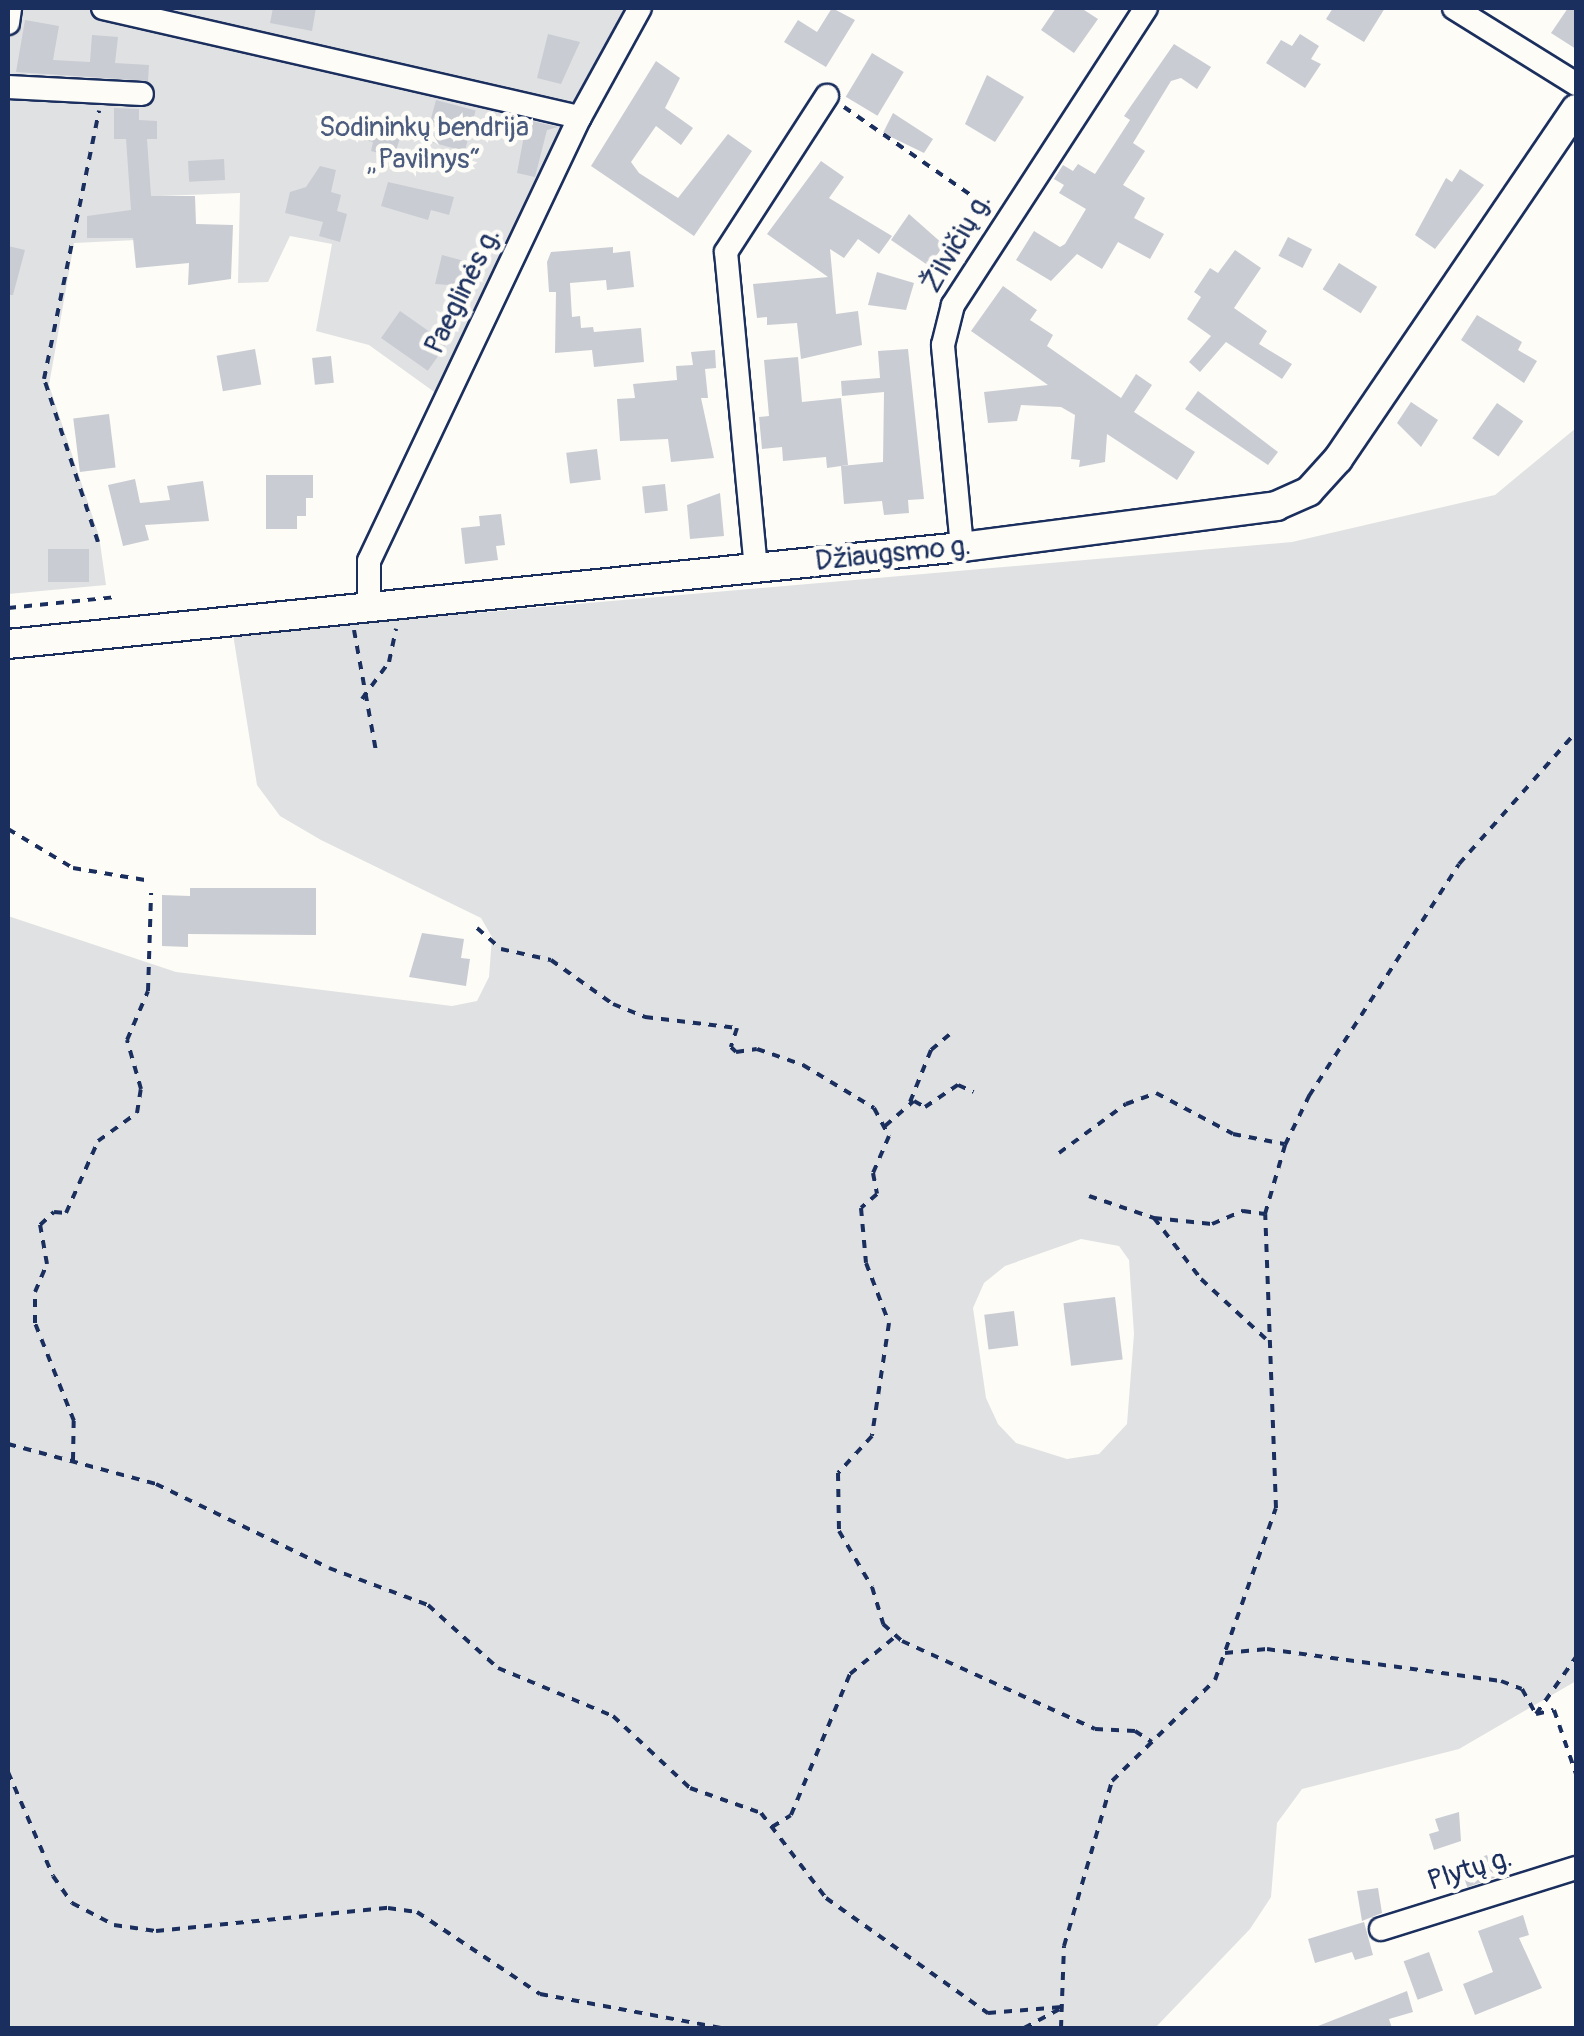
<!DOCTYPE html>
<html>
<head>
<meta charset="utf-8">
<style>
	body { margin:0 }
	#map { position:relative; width:1584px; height:2036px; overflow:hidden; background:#fdfcf7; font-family:Pangolin,sans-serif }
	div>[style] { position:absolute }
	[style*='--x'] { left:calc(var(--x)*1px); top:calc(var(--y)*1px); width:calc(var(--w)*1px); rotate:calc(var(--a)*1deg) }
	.green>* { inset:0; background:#e0e1e3 }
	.building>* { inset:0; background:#c9ccd3; transform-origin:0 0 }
	.path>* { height:4px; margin-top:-2px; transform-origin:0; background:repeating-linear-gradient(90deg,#1b2f5e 0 8px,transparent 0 16px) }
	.roads { filter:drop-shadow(2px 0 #1b2f5e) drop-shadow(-2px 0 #1b2f5e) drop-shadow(0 2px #1b2f5e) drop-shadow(0 -2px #1b2f5e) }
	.minor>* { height:22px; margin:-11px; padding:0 11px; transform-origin:11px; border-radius:11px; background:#fdfcf7 }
	.tertiary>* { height:28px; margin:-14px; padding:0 14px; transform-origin:14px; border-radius:14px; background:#fdfcf7 }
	span { translate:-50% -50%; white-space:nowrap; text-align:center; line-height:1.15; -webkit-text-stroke:9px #fdfcf7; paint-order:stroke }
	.park-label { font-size:28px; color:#4c5c7f }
	.street-label { font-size:28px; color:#1b2f5e }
	.frame { position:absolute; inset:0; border:10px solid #1b2f5e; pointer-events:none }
</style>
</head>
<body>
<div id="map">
	<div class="green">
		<i style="clip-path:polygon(8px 8px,648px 8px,594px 104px,451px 404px,369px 345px,316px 331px,332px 244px,290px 236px,268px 282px,238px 283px,240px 193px,133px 197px,136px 240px,74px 243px,49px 385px,99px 536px,106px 585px,8px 594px)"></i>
		<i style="clip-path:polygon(evenodd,1576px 428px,1576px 1681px,1459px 1749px,1302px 1789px,1277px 1823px,1271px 1897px,1250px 1929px,1155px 2028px,8px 2028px,8px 916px,176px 972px,452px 1006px,477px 1001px,489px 977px,492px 937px,481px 918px,321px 840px,280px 816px,257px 785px,233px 634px,1292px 542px,1495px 495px,1576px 428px,1081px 1239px,1119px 1246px,1129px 1260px,1134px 1334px,1127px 1424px,1099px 1454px,1067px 1459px,1016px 1443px,998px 1424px,986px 1398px,973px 1308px,984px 1283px,1005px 1266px,1081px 1239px)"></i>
	</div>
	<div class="building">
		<i style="clip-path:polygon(273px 8px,316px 8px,312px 31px,270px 23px)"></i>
		<i style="clip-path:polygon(832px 8px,855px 20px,826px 67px,784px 42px,798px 20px,817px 32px)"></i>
		<i style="clip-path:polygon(1056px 8px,1081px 8px,1098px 19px,1074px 53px,1041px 30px)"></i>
		<i style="clip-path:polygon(1333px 8px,1385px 8px,1364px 42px,1326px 19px)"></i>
		<i style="clip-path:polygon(1568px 8px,1576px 8px,1576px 49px,1551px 33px)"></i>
		<i style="clip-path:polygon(25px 20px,59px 26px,53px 60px,90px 62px,92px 35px,118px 37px,115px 63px,149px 65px,148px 81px,16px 72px)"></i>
		<i style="clip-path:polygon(548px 34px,580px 42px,561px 84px,537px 78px)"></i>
		<i style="clip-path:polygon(1300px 34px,1319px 46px,1311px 59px,1321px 64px,1305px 88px,1266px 63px,1281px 40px,1292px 46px)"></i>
		<i style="clip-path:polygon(1174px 44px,1211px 67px,1197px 89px,1181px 78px,1171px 81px,1133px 143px,1145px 151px,1123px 185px,1145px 198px,1134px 218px,1164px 234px,1150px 259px,1118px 242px,1102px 269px,1077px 254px,1051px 281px,1016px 260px,1034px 231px,1060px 247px,1065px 244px,1086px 209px,1059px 193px,1064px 185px,1054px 179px,1063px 165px,1073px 171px,1078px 164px,1095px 174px,1130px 120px,1124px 116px)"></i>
		<i style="left:872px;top:53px;width:37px;height:51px;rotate:31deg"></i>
		<i style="clip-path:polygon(656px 61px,680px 78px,665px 108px,693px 128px,681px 145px,656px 126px,631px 162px,639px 173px,678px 198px,728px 134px,752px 151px,694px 236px,591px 166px)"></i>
		<i style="clip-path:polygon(987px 75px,1024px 97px,995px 142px,965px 124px)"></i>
		<i style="left:436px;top:100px;width:41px;height:42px;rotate:15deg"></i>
		<i style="clip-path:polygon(114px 108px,139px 109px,139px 120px,157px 121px,157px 139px,147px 139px,151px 196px,195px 196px,196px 224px,233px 225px,231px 279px,188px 285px,189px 263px,136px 268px,133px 238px,87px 238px,87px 216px,131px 210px,126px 139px,114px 139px)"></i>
		<i style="clip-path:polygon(893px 113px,933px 139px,924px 153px,883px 133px)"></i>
		<i style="clip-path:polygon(527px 120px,558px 127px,547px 130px,535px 177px,517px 173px)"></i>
		<i style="clip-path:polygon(364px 124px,400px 138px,394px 157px,371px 151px,373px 142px,360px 139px)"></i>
		<i style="left:224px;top:159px;width:21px;height:36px;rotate:87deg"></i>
		<i style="clip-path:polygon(821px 161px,844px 177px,829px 198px,892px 236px,879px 254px,858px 239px,844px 258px,830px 249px,836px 314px,858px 311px,862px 345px,801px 359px,797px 323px,767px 325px,767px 317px,757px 318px,753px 284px,828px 277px,767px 234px)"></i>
		<i style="clip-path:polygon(320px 166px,336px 170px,331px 192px,341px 195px,337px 211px,347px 214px,340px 242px,319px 236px,323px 222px,285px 213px,290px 192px,306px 187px)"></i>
		<i style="clip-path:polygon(1460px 169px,1484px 185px,1435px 249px,1415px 235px,1446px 178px,1452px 182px)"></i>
		<i style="clip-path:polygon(388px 182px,454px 197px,449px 215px,431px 210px,428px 220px,381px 206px)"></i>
		<i style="clip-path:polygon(909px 214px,944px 245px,929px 266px,891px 240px)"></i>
		<i style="left:1288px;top:237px;width:27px;height:21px;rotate:27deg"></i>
		<i style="clip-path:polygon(8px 246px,25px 250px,13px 295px,8px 295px)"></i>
		<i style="clip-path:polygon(613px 247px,613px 253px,630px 251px,634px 287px,607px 290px,606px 280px,570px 283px,572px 317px,580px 316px,581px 328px,593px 327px,594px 332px,641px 328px,644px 362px,594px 367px,592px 350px,555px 353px,556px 292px,549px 292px,547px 262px,551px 252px)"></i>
		<i style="clip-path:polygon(1235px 250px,1261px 268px,1234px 308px,1267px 331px,1259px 344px,1292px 364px,1282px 379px,1226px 342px,1200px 372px,1189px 362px,1211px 336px,1187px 319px,1201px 297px,1194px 292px,1210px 268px,1218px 273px)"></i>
		<i style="clip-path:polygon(442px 255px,483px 266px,478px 287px,435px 284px)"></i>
		<i style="left:1339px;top:263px;width:45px;height:31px;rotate:32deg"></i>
		<i style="clip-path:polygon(877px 272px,914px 283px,906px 310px,868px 305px)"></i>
		<i style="clip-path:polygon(1003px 286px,1037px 310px,1030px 320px,1053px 335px,1047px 346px,1121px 398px,1136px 374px,1152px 385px,1134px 412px,1195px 452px,1177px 480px,1107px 434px,1105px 462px,1079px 467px,1080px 460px,1071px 459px,1075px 415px,1061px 407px,1021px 405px,1017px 421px,988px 423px,984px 392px,1048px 385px,971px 331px)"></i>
		<i style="left:400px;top:311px;width:57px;height:33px;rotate:35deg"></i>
		<i style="clip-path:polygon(1477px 315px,1522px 342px,1518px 350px,1537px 361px,1524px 383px,1461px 340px)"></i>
		<i style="left:255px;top:349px;width:36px;height:39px;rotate:80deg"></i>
		<i style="clip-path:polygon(908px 349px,924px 499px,908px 500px,909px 513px,884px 515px,882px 501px,844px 504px,841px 466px,883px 462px,884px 392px,842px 396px,841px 381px,880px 378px,878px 351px)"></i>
		<i style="clip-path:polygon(715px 350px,716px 368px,705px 369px,708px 398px,701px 398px,714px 458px,671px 462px,668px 439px,620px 441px,617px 399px,635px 398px,633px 384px,677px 380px,676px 366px,693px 365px,691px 352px)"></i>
		<i style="left:331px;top:356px;width:27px;height:19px;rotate:84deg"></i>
		<i style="clip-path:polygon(798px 357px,802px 402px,841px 398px,848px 465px,827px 468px,826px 457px,783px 461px,782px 447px,762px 449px,759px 417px,769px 416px,764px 360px)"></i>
		<i style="clip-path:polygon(1198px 391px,1278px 452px,1268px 465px,1185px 409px)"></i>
		<i style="clip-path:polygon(1411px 402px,1438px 420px,1421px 447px,1397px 423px)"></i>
		<i style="left:1497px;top:403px;width:32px;height:43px;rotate:35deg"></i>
		<i style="left:109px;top:414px;width:54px;height:36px;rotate:83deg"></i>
		<i style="left:597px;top:449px;width:31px;height:31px;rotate:83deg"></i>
		<i style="clip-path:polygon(266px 475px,313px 475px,313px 498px,306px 498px,306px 516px,297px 516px,297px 529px,266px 529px)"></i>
		<i style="clip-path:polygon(135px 479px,140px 503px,170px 500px,167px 486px,203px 481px,209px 521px,145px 525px,149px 540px,123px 546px,108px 485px)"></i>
		<i style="left:665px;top:484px;width:27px;height:23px;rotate:84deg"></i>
		<i style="clip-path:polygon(720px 493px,724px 536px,690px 539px,687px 505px)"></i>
		<i style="clip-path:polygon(501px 514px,505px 545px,496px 546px,498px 560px,465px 564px,461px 528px,480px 526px,479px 516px)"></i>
		<i style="left:48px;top:549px;width:41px;height:33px"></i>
		<i style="clip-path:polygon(190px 888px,316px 888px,316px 935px,188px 934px,188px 947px,162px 946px,162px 895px,190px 896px)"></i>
		<i style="clip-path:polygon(422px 933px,464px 939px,461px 958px,470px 959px,466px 986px,409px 977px)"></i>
		<i style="left:1115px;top:1297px;width:63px;height:52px;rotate:83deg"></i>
		<i style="left:1014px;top:1311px;width:35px;height:30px;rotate:83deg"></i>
		<i style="clip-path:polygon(1459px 1812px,1461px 1841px,1434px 1850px,1429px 1834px,1439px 1831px,1435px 1819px)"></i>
		<i style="left:1487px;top:1855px;width:24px;height:29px;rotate:71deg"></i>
		<i style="clip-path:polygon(1378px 1888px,1382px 1913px,1362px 1921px,1357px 1891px)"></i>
		<i style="clip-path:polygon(1523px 1915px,1529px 1935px,1519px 1938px,1542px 1988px,1475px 2015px,1463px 1984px,1493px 1972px,1478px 1931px)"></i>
		<i style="clip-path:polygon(1364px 1922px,1373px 1955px,1355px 1960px,1352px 1952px,1315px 1963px,1308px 1939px)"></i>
		<i style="left:1429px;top:1952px;width:41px;height:27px;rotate:70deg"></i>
		<i style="clip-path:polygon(1407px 1991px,1413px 2012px,1389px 2019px,1392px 2028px,1313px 2028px)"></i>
	</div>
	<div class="path">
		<i style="--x:844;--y:107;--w:180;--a:34.8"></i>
		<i style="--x:98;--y:542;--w:172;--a:-108.3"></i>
		<i style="--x:44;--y:379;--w:274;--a:-78.4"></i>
		<i style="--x:8;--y:608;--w:110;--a:-5.8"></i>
		<i style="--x:354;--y:630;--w:123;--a:79.7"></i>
		<i style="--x:362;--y:699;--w:46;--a:-53.9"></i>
		<i style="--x:389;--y:662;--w:34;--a:-78"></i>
		<i style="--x:8;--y:829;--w:76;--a:31"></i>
		<i style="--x:73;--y:868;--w:79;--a:9.5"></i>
		<i style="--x:477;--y:928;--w:32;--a:41"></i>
		<i style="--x:501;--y:949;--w:51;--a:12.4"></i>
		<i style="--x:551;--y:960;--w:76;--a:35.4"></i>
		<i style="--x:613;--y:1004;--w:35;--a:22"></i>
		<i style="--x:645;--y:1017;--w:93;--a:6.8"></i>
		<i style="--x:737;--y:1028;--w:20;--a:108"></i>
		<i style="--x:731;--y:1047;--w:7;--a:45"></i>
		<i style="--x:736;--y:1052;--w:21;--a:-8"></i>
		<i style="--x:757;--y:1049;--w:49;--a:19.2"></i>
		<i style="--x:803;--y:1065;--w:83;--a:31.2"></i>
		<i style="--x:874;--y:1108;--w:32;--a:62"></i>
		<i style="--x:889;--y:1136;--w:40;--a:113.4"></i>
		<i style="--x:873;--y:1173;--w:21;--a:79"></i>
		<i style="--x:877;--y:1194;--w:21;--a:139"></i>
		<i style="--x:861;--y:1208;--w:55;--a:84.8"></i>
		<i style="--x:866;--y:1263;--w:64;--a:69"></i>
		<i style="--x:889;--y:1323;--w:114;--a:98.6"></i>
		<i style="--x:872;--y:1436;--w:50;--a:132.6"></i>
		<i style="--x:838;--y:1473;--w:58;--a:89"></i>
		<i style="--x:839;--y:1531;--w:65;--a:59.5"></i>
		<i style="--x:872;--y:1587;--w:39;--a:73"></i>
		<i style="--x:883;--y:1624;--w:25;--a:42"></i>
		<i style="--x:902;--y:1641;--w:212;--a:24.5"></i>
		<i style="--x:1095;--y:1729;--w:40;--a:2.9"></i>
		<i style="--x:1135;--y:1731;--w:20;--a:33"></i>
		<i style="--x:910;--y:1102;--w:56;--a:-68"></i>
		<i style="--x:931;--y:1050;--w:26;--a:-40"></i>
		<i style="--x:885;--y:1126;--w:38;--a:-41"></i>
		<i style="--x:914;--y:1101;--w:13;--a:29"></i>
		<i style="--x:925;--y:1107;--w:40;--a:-34"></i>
		<i style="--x:958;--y:1085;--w:17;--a:24"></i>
		<i style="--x:1059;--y:1153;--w:83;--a:-36.2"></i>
		<i style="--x:1126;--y:1104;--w:32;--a:-20"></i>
		<i style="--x:1156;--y:1093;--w:87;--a:28"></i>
		<i style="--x:1233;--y:1134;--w:52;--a:11.1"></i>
		<i style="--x:1089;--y:1196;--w:69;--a:18.7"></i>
		<i style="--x:1154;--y:1218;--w:77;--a:52.4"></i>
		<i style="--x:1201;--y:1279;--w:88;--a:42.7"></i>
		<i style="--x:1154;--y:1218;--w:58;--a:5.9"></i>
		<i style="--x:1212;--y:1224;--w:34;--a:-23"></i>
		<i style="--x:1243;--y:1211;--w:22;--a:8"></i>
		<i style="--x:8;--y:1444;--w:153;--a:15.1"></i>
		<i style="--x:156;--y:1484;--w:192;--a:25.9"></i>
		<i style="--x:329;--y:1568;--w:106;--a:20.5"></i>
		<i style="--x:428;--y:1605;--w:94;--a:42"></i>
		<i style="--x:498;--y:1668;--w:125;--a:22.7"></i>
		<i style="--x:613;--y:1716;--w:105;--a:43.1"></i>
		<i style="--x:690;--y:1788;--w:75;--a:19.4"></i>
		<i style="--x:761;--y:1813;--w:107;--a:52.6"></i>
		<i style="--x:826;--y:1898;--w:199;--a:35.4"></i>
		<i style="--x:988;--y:2013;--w:74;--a:-4.6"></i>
		<i style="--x:73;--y:1460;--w:39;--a:-89"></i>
		<i style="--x:74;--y:1421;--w:105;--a:-111.7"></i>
		<i style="--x:35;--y:1323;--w:31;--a:-90"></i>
		<i style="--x:35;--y:1292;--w:30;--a:-67"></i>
		<i style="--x:47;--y:1264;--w:40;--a:-100"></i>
		<i style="--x:40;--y:1225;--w:19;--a:-43"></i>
		<i style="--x:54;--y:1212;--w:12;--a:5"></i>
		<i style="--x:66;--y:1213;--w:79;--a:-66"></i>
		<i style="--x:98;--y:1141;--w:48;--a:-35.7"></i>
		<i style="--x:137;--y:1113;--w:24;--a:-81"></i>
		<i style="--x:141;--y:1089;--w:51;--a:-105.9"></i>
		<i style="--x:127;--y:1040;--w:53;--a:-66.8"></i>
		<i style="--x:148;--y:991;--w:98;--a:-88.2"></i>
		<i style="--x:1225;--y:1653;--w:42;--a:-5.4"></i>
		<i style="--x:1267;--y:1649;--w:236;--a:7.8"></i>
		<i style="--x:1501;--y:1681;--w:22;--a:21"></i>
		<i style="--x:1522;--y:1689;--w:29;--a:61"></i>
		<i style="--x:1536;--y:1714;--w:18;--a:-13"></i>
		<i style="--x:1554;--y:1710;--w:68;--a:71"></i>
		<i style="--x:1536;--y:1714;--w:70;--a:-54.9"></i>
		<i style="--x:8;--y:1772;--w:113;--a:66.6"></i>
		<i style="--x:53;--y:1876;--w:33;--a:55"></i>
		<i style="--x:72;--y:1903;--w:47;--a:27.6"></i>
		<i style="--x:114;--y:1925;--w:42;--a:8.1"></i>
		<i style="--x:156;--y:1931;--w:233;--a:-5.7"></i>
		<i style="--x:388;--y:1908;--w:29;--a:8"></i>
		<i style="--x:417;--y:1912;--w:148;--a:33.7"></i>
		<i style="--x:540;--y:1994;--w:184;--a:10.6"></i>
		<i style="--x:772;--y:1827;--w:22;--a:-32"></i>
		<i style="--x:791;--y:1815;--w:153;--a:-67.3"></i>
		<i style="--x:850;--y:1674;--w:60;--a:-39.6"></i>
		<i style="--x:1024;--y:2028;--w:40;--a:-28"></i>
		<i style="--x:1061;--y:2028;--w:82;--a:-87.9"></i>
		<i style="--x:1064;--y:1946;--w:172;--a:-73.8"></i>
		<i style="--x:1112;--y:1781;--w:144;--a:-44.4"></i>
		<i style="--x:1215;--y:1680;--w:182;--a:-70.5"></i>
		<i style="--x:1276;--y:1508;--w:294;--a:-92.1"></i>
		<i style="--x:1265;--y:1214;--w:72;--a:-73.8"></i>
		<i style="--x:1285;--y:1145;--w:55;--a:-63.9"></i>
		<i style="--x:1309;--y:1096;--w:276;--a:-57.1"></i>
		<i style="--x:1459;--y:864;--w:176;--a:-48.4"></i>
	</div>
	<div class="roads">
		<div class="minor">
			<i style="--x:103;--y:8;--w:489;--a:12.9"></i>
			<i style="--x:1454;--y:8;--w:144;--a:31.9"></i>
			<i style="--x:8;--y:23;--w:15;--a:-82"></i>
			<i style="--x:8;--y:87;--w:134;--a:3"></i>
			<i style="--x:962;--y:547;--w:203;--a:-95.4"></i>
			<i style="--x:943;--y:345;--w:41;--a:-76"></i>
			<i style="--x:953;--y:305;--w:354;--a:-57"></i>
			<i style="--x:756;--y:569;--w:318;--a:-95.4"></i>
			<i style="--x:726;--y:252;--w:186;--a:-57.1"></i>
			<i style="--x:369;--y:609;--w:48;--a:-90"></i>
			<i style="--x:369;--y:561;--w:492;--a:-64.6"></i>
			<i style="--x:580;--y:117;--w:124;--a:-61.2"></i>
			<i style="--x:1381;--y:1929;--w:204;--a:-17.4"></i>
		</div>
		<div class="tertiary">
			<i style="--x:8;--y:644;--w:959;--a:-5.81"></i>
			<i style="--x:962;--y:547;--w:317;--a:-7.4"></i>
			<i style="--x:1276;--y:506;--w:36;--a:-24"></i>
			<i style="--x:1309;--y:491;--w:43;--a:-47.8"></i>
			<i style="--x:1338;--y:459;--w:423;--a:-55.8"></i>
		</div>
	</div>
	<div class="park-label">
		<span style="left:424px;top:144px">Sodininkų bendrija<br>„Pavilnys“</span>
	</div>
	<div class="street-label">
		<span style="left:957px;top:243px;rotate:-60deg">Žilvičių g.</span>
		<span style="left:463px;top:291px;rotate:-64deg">Paeglinės g.</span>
		<span style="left:893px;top:554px;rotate:-6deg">Džiaugsmo g.</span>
		<span style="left:1470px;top:1870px;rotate:-17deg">Plytų g.</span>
	</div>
	<div class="frame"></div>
</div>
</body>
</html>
